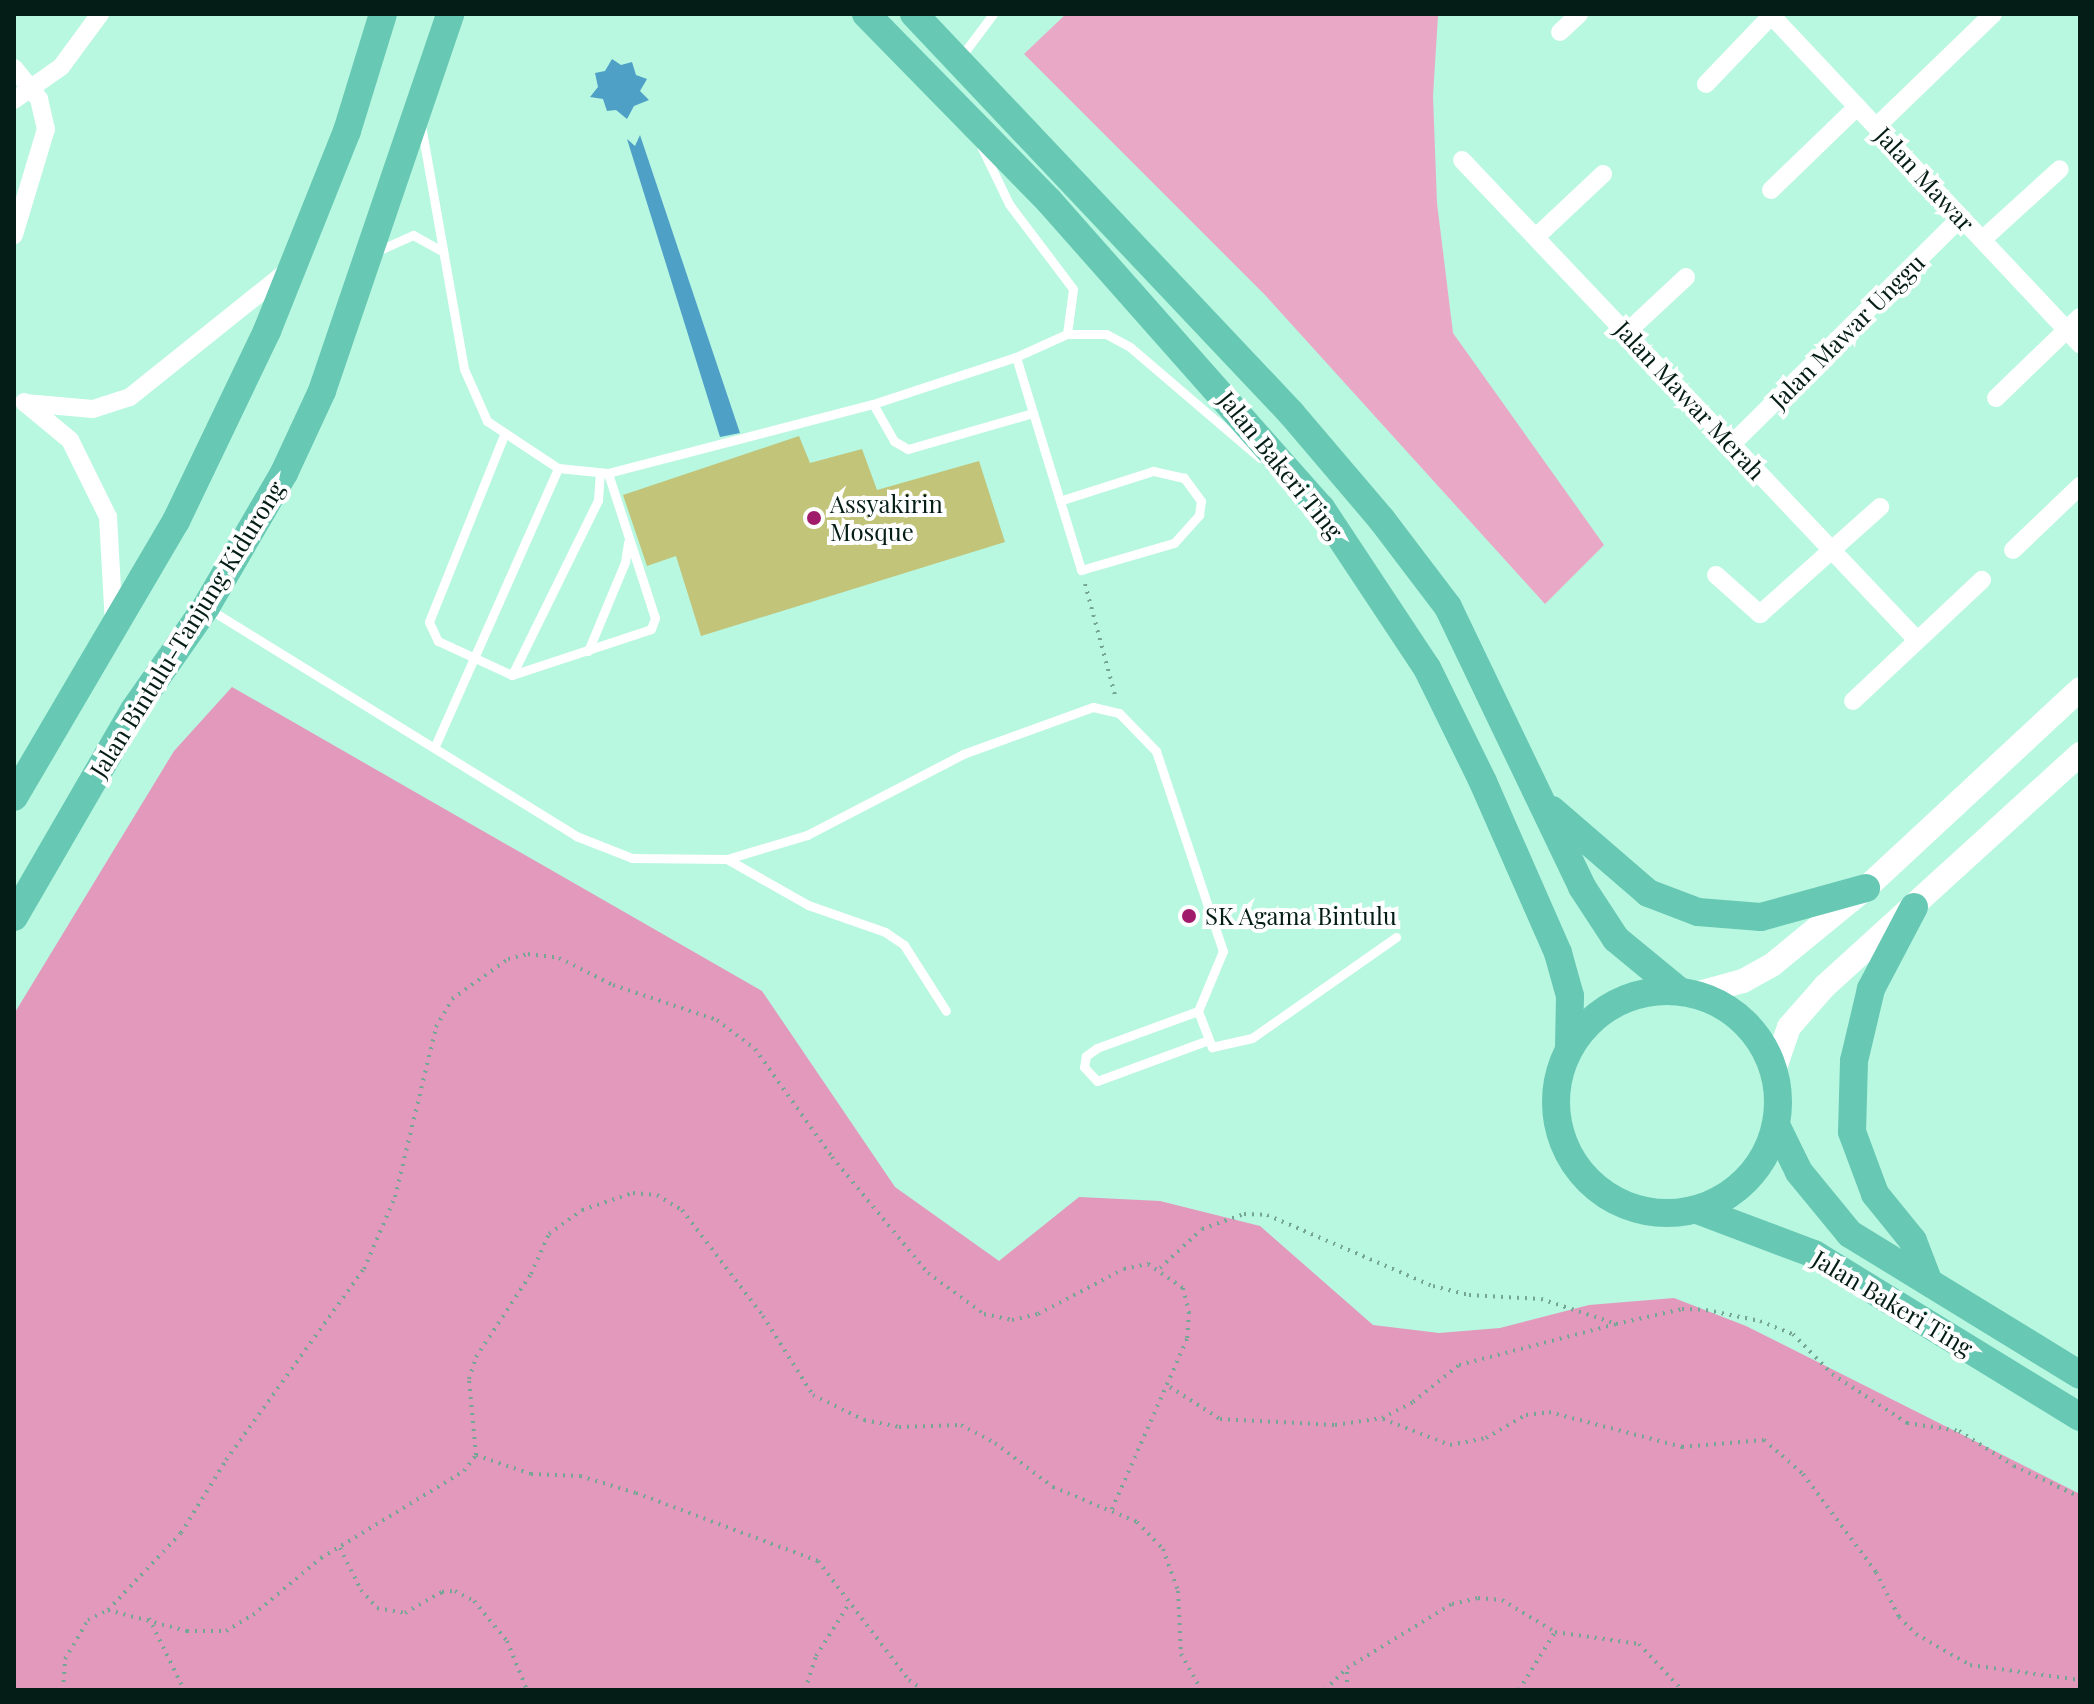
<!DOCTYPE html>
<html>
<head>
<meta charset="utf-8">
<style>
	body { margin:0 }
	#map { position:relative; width:2094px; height:1704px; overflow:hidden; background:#b8f7e0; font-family:"Playfair Display",serif }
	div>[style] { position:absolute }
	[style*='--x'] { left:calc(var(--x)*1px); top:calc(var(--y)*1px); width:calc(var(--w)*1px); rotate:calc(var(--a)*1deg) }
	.green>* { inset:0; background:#e9a9c6 }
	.forest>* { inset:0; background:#e299bb }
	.water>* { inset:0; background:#4ea0c6 }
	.building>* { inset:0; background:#c1c479 }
	.path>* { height:4px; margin-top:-2px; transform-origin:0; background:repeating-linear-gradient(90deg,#75a695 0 2px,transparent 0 8px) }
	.service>* { height:9px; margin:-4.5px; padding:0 4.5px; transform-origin:4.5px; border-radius:4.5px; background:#fff }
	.minor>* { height:18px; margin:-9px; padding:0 9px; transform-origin:9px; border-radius:9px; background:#fff }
	.secondary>* { height:24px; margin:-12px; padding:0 12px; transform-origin:12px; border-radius:12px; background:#fff }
	.primary>* { height:28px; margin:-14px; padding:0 14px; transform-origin:14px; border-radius:14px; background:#67c8b3 }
	.primary>.ring { margin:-14px; padding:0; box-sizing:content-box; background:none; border:28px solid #67c8b3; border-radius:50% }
	.dots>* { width:22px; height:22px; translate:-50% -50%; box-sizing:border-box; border:4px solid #fff; border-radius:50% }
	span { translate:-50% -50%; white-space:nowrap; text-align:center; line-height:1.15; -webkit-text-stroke:8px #fff; paint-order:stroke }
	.street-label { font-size:24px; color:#041d16 }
	.poi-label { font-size:24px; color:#041d16 }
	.left { translate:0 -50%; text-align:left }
	.frame { position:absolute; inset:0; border:16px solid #041d16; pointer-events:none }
</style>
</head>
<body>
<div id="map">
	<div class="green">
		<i style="clip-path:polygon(1066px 14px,1438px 16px,1433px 96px,1437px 203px,1453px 333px,1604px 545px,1545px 604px,1265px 295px,1024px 54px)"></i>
	</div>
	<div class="forest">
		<i style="clip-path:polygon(232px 687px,762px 991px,895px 1187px,999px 1261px,1079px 1197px,1160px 1201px,1260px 1226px,1373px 1325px,1439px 1333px,1500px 1328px,1589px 1305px,1674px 1298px,1746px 1326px,2080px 1494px,2080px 1690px,14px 1690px,14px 1014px,174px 751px)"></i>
	</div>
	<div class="water">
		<i style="clip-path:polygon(612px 59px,621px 65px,632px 62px,636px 75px,647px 79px,640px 91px,649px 100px,634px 106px,627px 119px,616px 110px,607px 111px,603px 99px,590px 97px,598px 87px,595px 73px,605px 71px)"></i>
		<i style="clip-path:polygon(640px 135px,740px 433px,720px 437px,627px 139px,635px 146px)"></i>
	</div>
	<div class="building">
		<i style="clip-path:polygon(799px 436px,810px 463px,862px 449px,877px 490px,979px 461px,1005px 542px,701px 636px,676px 556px,647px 566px,623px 495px)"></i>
	</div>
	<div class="path">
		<i style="--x:1085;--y:584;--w:119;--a:74.9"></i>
		<i style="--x:1160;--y:1268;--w:57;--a:-42.9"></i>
		<i style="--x:1202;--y:1229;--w:45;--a:-19.7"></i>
		<i style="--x:1244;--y:1214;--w:23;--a:2"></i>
		<i style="--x:1267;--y:1215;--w:181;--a:23.2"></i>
		<i style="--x:1433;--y:1286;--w:37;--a:14"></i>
		<i style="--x:1469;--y:1295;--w:72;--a:3.2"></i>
		<i style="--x:1541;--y:1299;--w:77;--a:18.2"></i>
		<i style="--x:1170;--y:1387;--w:59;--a:32.6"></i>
		<i style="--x:1220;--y:1419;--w:115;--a:3"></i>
		<i style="--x:1335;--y:1425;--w:48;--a:-8.5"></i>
		<i style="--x:1382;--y:1418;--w:35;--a:-27"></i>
		<i style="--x:1413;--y:1402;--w:59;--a:-38.8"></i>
		<i style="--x:1459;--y:1365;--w:162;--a:-14.6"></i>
		<i style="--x:1616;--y:1324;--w:68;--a:-12.8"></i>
		<i style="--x:1682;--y:1309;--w:24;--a:2"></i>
		<i style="--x:1706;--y:1310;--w:55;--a:11.5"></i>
		<i style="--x:1760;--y:1321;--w:35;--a:22"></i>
		<i style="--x:1793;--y:1334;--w:56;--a:45.7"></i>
		<i style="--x:1832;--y:1374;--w:90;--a:33.2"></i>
		<i style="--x:1907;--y:1423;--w:53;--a:8.7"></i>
		<i style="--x:1959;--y:1431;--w:65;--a:32.5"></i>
		<i style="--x:2014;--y:1466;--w:73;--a:25.2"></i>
		<i style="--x:1383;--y:1419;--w:72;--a:21.2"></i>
		<i style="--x:1450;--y:1445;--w:37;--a:-11"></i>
		<i style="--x:1486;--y:1438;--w:46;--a:-29.9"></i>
		<i style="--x:1526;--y:1415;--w:23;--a:-7"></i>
		<i style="--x:1549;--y:1412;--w:138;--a:14.7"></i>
		<i style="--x:1682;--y:1447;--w:82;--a:-4.9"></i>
		<i style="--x:1764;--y:1440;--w:52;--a:41.1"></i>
		<i style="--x:1803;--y:1474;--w:122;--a:53.3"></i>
		<i style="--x:1876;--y:1572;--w:51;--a:62.9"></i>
		<i style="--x:1899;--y:1617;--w:24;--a:45"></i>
		<i style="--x:1916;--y:1634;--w:62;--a:29.9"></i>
		<i style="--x:1970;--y:1665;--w:111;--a:7.8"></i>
		<i style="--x:476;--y:1455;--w:58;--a:19.1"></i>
		<i style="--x:531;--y:1474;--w:49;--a:2.3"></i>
		<i style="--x:580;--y:1476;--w:59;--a:16.9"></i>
		<i style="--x:636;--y:1493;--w:194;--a:20.5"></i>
		<i style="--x:818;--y:1561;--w:150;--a:52.6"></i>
		<i style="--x:909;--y:1680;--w:17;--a:36"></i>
		<i style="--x:340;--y:1548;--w:47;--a:63.4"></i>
		<i style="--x:361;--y:1590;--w:24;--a:48"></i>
		<i style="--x:377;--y:1608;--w:28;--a:10"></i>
		<i style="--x:405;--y:1613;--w:43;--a:-29.6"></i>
		<i style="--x:442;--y:1592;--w:13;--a:-4"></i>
		<i style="--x:455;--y:1591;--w:21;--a:28"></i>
		<i style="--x:474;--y:1601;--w:52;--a:50.5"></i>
		<i style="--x:507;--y:1641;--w:53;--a:67.8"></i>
		<i style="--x:108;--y:1610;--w:106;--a:-46.5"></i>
		<i style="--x:181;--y:1533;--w:86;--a:-58.3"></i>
		<i style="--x:226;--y:1460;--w:236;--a:-54.2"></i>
		<i style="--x:364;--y:1269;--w:78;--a:-66.7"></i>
		<i style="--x:395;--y:1197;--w:175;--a:-76.4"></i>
		<i style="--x:436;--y:1027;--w:32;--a:-60"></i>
		<i style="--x:452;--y:999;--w:69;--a:-35.5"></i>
		<i style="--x:508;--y:959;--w:21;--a:-14"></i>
		<i style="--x:528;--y:954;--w:31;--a:7"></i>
		<i style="--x:559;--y:958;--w:60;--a:26.6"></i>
		<i style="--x:613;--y:985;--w:110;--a:18.6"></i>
		<i style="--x:717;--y:1020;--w:48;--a:37.3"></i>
		<i style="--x:755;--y:1049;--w:133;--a:54.5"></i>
		<i style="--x:832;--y:1157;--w:151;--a:50.4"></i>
		<i style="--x:928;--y:1273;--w:69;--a:36.2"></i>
		<i style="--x:984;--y:1314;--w:29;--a:12"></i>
		<i style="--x:1012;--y:1320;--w:27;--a:-13"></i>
		<i style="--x:1038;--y:1314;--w:97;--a:-27.6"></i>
		<i style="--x:1124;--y:1269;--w:25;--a:-12"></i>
		<i style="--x:1148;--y:1264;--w:42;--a:34.4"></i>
		<i style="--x:1183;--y:1288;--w:25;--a:76"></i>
		<i style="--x:1189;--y:1312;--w:27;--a:94"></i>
		<i style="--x:1187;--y:1339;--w:188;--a:113.8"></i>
		<i style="--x:149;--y:1618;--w:80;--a:64.1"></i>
		<i style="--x:63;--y:1690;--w:31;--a:-86"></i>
		<i style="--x:65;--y:1659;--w:45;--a:-59.5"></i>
		<i style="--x:88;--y:1620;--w:22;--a:-27"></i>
		<i style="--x:108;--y:1610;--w:82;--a:14.9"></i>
		<i style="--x:187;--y:1631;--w:39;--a:0"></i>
		<i style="--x:226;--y:1631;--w:31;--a:-31"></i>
		<i style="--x:253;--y:1615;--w:89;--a:-40"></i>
		<i style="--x:321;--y:1558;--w:167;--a:-31.3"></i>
		<i style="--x:464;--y:1471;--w:20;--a:-53"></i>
		<i style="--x:476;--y:1455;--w:76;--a:-95.3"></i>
		<i style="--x:469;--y:1379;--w:23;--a:-72"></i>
		<i style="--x:476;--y:1357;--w:100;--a:-56.5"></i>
		<i style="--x:531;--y:1274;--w:44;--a:-65.8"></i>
		<i style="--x:549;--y:1234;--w:41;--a:-36"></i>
		<i style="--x:582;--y:1210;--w:54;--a:-18.4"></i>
		<i style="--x:633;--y:1193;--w:24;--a:5"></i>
		<i style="--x:657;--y:1195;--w:29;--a:31"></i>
		<i style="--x:682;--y:1210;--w:133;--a:52.6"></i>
		<i style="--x:763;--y:1316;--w:93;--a:57.7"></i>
		<i style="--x:813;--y:1395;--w:57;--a:26.1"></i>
		<i style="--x:864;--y:1420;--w:36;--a:11"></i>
		<i style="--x:899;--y:1427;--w:62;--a:-1.8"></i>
		<i style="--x:961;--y:1425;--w:38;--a:28"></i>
		<i style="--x:995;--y:1443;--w:73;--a:37.2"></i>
		<i style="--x:1053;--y:1487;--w:91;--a:22.6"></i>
		<i style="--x:1137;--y:1522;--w:37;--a:46"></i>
		<i style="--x:1163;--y:1549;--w:45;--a:70.3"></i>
		<i style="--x:1178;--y:1591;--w:63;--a:87.3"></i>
		<i style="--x:1181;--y:1654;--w:41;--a:60.9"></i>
		<i style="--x:805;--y:1690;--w:36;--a:-72"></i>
		<i style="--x:816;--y:1656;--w:62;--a:-57.6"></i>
		<i style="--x:1325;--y:1690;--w:31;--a:-45"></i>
		<i style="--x:1347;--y:1668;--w:123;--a:-31.4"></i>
		<i style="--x:1452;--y:1604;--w:27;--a:-13"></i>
		<i style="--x:1478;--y:1598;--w:24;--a:5"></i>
		<i style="--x:1502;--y:1600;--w:62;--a:31.1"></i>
		<i style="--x:1555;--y:1632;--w:85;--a:8.1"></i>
		<i style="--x:1639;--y:1644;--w:63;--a:46.9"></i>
		<i style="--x:1347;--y:1690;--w:22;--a:-90"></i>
		<i style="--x:1519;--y:1690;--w:68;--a:-58.2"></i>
	</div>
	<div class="service">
		<i style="--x:960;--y:58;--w:55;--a:-53.1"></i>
		<i style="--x:421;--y:125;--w:248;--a:80"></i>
		<i style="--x:464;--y:369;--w:57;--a:66.1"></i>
		<i style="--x:487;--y:421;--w:85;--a:33.5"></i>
		<i style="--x:558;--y:468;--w:50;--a:5.7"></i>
		<i style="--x:608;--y:473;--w:274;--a:-14.6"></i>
		<i style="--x:873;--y:404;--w:151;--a:-18.2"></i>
		<i style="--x:1016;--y:357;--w:56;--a:-24.3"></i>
		<i style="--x:1067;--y:334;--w:39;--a:0"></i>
		<i style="--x:1106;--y:334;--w:27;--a:28"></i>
		<i style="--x:1130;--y:347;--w:171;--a:40.5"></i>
		<i style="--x:981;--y:146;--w:64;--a:64.2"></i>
		<i style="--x:1009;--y:204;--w:106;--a:53"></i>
		<i style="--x:1073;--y:289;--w:45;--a:97.6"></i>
		<i style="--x:375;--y:252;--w:42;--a:-24.1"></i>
		<i style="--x:413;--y:235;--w:31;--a:29"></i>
		<i style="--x:1016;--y:357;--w:223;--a:73"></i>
		<i style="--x:1081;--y:570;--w:97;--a:-16.2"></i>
		<i style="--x:1174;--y:543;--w:38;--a:-48"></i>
		<i style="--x:1199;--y:515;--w:14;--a:-82"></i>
		<i style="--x:1201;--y:501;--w:29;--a:-126"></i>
		<i style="--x:1184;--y:478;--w:32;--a:-167"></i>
		<i style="--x:1153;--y:471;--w:96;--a:162.3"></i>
		<i style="--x:873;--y:404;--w:43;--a:60.4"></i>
		<i style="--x:894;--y:441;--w:16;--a:30"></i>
		<i style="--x:908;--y:449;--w:130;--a:-16.1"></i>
		<i style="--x:504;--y:435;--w:201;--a:111.9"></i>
		<i style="--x:429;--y:622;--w:21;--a:65"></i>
		<i style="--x:438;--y:641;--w:81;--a:24.7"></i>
		<i style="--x:512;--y:675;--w:146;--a:-18.3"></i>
		<i style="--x:651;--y:629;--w:12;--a:-70"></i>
		<i style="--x:655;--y:618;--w:152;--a:-108"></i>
		<i style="--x:209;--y:609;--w:432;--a:31.7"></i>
		<i style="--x:576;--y:836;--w:60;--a:21.4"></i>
		<i style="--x:632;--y:858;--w:95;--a:0.6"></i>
		<i style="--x:727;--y:859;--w:84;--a:-16.7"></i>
		<i style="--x:807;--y:835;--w:176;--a:-27.4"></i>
		<i style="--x:963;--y:754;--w:138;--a:-19.9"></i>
		<i style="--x:1093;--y:707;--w:27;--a:13"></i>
		<i style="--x:1119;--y:713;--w:53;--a:45.8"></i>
		<i style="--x:1156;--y:751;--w:211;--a:71.5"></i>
		<i style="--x:1223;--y:951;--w:65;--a:112.6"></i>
		<i style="--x:1198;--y:1011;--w:39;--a:69"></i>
		<i style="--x:1212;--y:1047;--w:41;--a:-12.7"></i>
		<i style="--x:1252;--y:1038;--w:176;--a:-35"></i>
		<i style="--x:588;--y:651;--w:96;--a:-67.4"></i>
		<i style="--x:625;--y:562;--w:20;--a:-81"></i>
		<i style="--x:512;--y:675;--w:195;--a:-63.8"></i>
		<i style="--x:598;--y:500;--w:27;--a:-86"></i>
		<i style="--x:435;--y:746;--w:304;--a:-66.1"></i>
		<i style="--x:727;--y:859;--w:93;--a:29.6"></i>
		<i style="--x:808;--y:905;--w:82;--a:19.3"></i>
		<i style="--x:885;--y:932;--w:23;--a:34"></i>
		<i style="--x:904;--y:945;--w:78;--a:57.5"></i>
		<i style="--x:1198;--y:1011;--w:108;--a:159.9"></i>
		<i style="--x:1097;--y:1048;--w:14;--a:144"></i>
		<i style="--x:1086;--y:1056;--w:11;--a:100"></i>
		<i style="--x:1084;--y:1067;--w:19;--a:47"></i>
		<i style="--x:1097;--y:1081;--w:116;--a:-20.2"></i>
	</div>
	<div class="minor">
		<i style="--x:1770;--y:14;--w:453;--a:46.8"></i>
		<i style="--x:1560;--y:32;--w:26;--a:-43"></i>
		<i style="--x:14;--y:68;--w:40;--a:51"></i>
		<i style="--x:39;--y:99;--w:31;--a:77"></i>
		<i style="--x:46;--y:129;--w:111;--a:106.8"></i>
		<i style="--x:1706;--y:84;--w:97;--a:-46.3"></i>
		<i style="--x:14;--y:100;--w:57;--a:-35.1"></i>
		<i style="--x:61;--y:67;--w:66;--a:-53.7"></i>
		<i style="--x:1876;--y:127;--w:163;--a:-44"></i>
		<i style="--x:1462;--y:160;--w:661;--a:46.53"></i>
		<i style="--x:1771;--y:190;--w:120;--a:-44"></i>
		<i style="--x:1536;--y:237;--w:92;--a:-43.2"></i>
		<i style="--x:1982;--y:240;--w:105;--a:-42.3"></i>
		<i style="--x:1626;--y:333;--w:82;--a:-43"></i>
		<i style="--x:1996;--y:398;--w:117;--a:-44"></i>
		<i style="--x:24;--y:402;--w:60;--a:39.6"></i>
		<i style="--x:70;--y:440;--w:86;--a:63.7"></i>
		<i style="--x:108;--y:517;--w:109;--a:86.8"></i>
		<i style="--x:25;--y:403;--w:68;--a:5"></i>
		<i style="--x:93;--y:409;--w:39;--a:-18"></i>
		<i style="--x:130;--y:397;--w:201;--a:-38.7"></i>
		<i style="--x:1732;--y:444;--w:322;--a:-44.7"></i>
		<i style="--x:2013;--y:550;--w:93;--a:-43.7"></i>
		<i style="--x:1716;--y:575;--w:59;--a:41.6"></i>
		<i style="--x:1760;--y:614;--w:161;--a:-41.7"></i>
		<i style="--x:1853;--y:701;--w:177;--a:-43.2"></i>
	</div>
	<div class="secondary">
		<i style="--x:1695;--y:994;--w:50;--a:-15.2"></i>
		<i style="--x:1743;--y:981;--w:33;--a:-29"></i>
		<i style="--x:1772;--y:965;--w:122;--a:-39.3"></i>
		<i style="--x:1866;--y:888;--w:292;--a:-42.9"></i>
		<i style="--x:1774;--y:1071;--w:46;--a:-71.2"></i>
		<i style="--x:1789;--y:1027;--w:55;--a:-48.7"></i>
		<i style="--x:1825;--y:986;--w:345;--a:-42.3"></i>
	</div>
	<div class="primary">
		<i style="--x:866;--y:14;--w:262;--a:45.6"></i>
		<i style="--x:1049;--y:201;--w:410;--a:48.5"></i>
		<i style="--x:1321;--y:508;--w:192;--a:56.5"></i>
		<i style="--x:1427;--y:668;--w:127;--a:63.8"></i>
		<i style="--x:1483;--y:782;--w:187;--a:66.3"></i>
		<i style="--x:1558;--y:953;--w:45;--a:74.4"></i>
		<i style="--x:1570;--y:996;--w:52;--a:91.1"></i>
		<i style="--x:914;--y:14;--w:549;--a:46.62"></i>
		<i style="--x:1291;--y:413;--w:140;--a:49.6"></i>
		<i style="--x:1382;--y:520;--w:109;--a:52.8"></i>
		<i style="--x:1448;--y:607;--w:310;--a:64.4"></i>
		<i style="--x:1582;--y:887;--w:62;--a:56.8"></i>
		<i style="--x:1616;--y:939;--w:82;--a:39.5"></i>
		<i style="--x:14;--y:797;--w:320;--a:-59.6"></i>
		<i style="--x:176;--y:521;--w:211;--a:-64.4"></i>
		<i style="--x:267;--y:331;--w:215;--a:-68.2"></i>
		<i style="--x:347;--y:131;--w:122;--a:-72.9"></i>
		<i style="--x:1552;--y:810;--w:127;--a:40.8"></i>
		<i style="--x:1648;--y:893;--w:53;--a:20.8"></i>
		<i style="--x:1698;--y:912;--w:63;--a:4.5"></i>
		<i style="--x:1761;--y:917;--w:109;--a:-15.4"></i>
		<i style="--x:1914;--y:907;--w:93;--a:117.7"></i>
		<i style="--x:1871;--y:989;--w:74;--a:103.3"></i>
		<i style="--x:1854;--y:1061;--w:71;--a:91.6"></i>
		<i style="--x:1852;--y:1132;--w:66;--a:69.6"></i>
		<i style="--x:1875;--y:1194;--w:60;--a:51"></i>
		<i style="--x:1913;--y:1241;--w:39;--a:69"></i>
		<i style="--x:14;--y:917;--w:239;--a:-59.9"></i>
		<i style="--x:134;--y:710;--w:126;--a:-55"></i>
		<i style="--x:206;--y:607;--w:155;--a:-59.8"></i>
		<i style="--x:284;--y:473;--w:90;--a:-65.1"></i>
		<i style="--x:322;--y:391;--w:398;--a:-71.2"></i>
		<i class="ring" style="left:1556px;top:991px;width:194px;height:194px"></i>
		<i style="--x:1776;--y:1125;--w:52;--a:63.9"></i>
		<i style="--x:1799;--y:1172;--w:80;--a:50.6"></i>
		<i style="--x:1850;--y:1234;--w:270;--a:31.5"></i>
		<i style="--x:1697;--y:1210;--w:125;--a:20.6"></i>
		<i style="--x:1814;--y:1254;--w:312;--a:31.5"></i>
	</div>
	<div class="dots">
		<i style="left:814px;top:518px;background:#a01b6a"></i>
		<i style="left:1189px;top:916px;background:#a01b6a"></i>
	</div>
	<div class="street-label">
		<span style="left:1925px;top:179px;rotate:47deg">Jalan Mawar</span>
		<span style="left:1847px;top:331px;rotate:-45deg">Jalan Mawar Unggu</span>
		<span style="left:1690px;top:400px;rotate:47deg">Jalan Mawar Merah</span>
		<span style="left:1281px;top:465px;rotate:51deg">Jalan Bakeri Ting</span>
		<span style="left:187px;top:629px;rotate:-58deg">Jalan Bintulu-Tanjung Kidurong</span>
		<span style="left:1893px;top:1303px;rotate:31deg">Jalan Bakeri Ting</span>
	</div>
	<div class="poi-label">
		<span class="left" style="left:830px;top:518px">Assyakirin<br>Mosque</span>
		<span class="left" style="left:1205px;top:916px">SK Agama Bintulu</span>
	</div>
	<div class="frame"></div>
</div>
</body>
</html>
